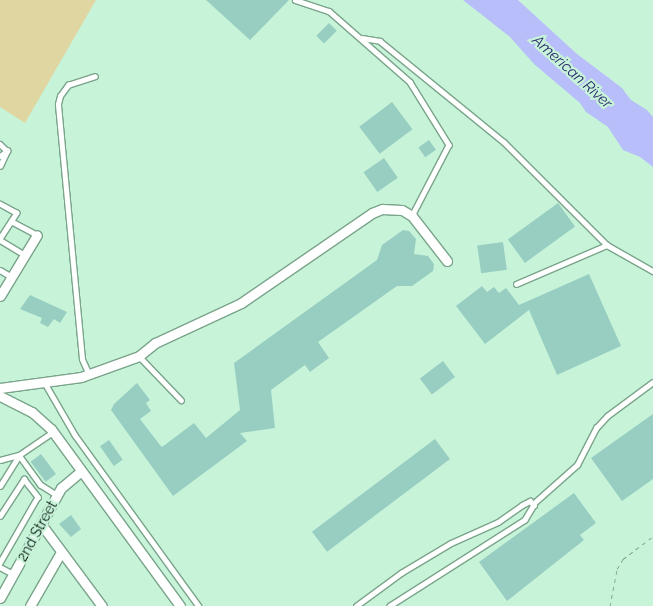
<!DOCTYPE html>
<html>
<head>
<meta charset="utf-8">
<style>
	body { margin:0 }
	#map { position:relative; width:653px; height:606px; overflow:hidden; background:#c7f4d9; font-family:Raleway,sans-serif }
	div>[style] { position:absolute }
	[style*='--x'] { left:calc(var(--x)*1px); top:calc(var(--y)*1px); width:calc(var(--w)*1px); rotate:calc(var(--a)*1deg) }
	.green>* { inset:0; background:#dfd6a2 }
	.water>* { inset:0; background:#b7bef9 }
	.building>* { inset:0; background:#98cec2; transform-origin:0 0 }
	.path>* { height:1px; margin-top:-0.5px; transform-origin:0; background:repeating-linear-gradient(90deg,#86a995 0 4px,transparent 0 8px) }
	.roads { filter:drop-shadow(1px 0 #7aa48b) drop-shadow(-1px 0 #7aa48b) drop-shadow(0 1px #7aa48b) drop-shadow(0 -1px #7aa48b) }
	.service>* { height:4.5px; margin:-2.25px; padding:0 2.25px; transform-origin:2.25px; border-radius:2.25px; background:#fff }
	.minor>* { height:9px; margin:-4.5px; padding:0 4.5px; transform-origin:4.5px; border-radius:4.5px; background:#fff }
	span { translate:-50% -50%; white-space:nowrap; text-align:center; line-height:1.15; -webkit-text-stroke:4.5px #c7f4d9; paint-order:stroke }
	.street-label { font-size:14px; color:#05150d }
	.water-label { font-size:15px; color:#2a286c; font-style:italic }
</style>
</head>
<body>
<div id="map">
	<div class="green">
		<i style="clip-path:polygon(0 0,96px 0,25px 123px,0 107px)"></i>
	</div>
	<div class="water">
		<i style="clip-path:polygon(463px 0,518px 0,577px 54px,622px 88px,631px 100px,647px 110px,653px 117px,653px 167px,640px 157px,623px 150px,608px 127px,586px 112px,580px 103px,534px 64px,510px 37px)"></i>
	</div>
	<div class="building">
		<i style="clip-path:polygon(206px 0,289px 0,250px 40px)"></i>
		<i style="left:329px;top:23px;width:11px;height:18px;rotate:45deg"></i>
		<i style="left:392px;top:102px;width:34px;height:41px;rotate:53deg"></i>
		<i style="left:429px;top:140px;width:12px;height:13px;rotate:55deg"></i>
		<i style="left:384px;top:158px;width:24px;height:25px;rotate:55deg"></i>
		<i style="left:558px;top:203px;width:29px;height:62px;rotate:54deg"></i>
		<i style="clip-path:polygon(403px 230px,409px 231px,416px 239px,414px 254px,428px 256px,434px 264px,433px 271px,412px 286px,397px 286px,318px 342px,329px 358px,310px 372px,305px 365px,271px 390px,275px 428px,240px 433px,247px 441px,173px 496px,111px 410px,114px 404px,137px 383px,150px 400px,146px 403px,151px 411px,140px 419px,160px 445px,162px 447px,194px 423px,206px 438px,240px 410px,234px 363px,377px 260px,382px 245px)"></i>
		<i style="left:503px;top:242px;width:28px;height:26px;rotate:82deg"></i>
		<i style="clip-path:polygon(589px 274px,621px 346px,557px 375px,529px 310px,485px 344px,456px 306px,482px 286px,487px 292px,494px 287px,499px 293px,506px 288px,519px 305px)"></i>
		<i style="clip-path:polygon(30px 295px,67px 312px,60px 323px,54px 319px,48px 327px,40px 323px,42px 318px,20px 309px)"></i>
		<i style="left:443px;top:361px;width:20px;height:29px;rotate:53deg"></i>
		<i style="clip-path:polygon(653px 414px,653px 479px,622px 501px,591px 458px)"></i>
		<i style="left:435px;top:439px;width:25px;height:154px;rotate:53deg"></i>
		<i style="left:109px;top:440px;width:24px;height:11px;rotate:55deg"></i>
		<i style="left:41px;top:454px;width:25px;height:13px;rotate:53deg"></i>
		<i style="clip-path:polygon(574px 493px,596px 523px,580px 535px,584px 540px,507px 601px,479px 562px)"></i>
		<i style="clip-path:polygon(71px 515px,81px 529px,71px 537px,59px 524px)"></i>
	</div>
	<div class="path">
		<i style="--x:610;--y:606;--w:38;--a:-79"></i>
		<i style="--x:617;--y:569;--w:12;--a:-59"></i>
		<i style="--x:623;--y:559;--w:38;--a:-37"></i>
	</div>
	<div class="roads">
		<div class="service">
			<i style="--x:295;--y:0;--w:36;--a:18"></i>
			<i style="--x:329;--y:11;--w:108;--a:41.2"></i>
			<i style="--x:410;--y:82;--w:74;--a:58.2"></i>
			<i style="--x:449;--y:145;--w:80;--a:117.5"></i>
			<i style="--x:362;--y:38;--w:18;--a:9"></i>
			<i style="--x:380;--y:41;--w:160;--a:39.2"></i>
			<i style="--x:504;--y:142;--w:146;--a:45"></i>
			<i style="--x:607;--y:245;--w:53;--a:29.5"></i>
			<i style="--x:0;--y:144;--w:10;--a:45"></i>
			<i style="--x:0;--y:156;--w:9;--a:-36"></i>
			<i style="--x:0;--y:166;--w:17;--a:-65"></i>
			<i style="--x:11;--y:221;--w:30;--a:28"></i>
			<i style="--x:0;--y:238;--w:30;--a:-57"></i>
			<i style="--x:16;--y:213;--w:18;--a:-151"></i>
			<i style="--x:0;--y:240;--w:29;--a:31"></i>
			<i style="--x:0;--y:270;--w:14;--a:30"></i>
			<i style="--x:516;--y:284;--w:99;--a:-23.2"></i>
			<i style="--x:139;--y:356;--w:61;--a:46.3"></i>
			<i style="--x:89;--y:375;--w:17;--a:-114"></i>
			<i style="--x:82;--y:359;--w:256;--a:-95.4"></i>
			<i style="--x:58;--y:104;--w:8;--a:-76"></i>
			<i style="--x:60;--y:96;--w:14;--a:-54"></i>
			<i style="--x:68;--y:85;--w:28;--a:-18"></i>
			<i style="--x:45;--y:383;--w:60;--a:60"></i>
			<i style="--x:75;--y:435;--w:211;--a:54.1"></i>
			<i style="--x:19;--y:455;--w:37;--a:54"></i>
			<i style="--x:41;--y:485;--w:19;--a:32"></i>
			<i style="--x:0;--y:460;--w:20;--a:-15"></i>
			<i style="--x:0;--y:486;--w:36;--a:-58"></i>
			<i style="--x:19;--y:455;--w:41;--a:-34.1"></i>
			<i style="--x:533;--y:504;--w:59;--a:-41.6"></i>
			<i style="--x:577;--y:465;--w:42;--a:-62.8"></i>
			<i style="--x:596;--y:428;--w:16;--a:-47"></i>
			<i style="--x:607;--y:416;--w:57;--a:-36.5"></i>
			<i style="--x:0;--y:516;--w:44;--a:-57"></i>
			<i style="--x:24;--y:479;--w:23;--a:52"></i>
			<i style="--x:38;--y:497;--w:76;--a:119.9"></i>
			<i style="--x:0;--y:567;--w:15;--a:28"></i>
			<i style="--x:356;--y:606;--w:56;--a:-36.3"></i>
			<i style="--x:401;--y:573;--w:58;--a:-31"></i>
			<i style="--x:451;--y:543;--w:51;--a:-24.1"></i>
			<i style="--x:498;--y:522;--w:29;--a:-35"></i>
			<i style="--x:522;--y:505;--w:9;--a:-27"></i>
			<i style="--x:530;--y:501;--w:6;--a:45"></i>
			<i style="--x:534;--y:505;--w:17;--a:121"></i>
			<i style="--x:525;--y:520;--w:160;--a:147.5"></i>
		</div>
		<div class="minor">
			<i style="--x:0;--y:296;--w:71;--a:-58.8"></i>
			<i style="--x:0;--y:388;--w:82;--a:-7.7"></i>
			<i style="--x:81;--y:377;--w:62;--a:-19.9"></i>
			<i style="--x:139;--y:356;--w:21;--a:-39"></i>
			<i style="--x:155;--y:343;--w:95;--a:-24.9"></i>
			<i style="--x:241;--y:303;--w:159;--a:-34.5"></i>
			<i style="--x:372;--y:213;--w:11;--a:-22"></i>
			<i style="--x:382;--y:209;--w:20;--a:3"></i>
			<i style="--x:402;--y:210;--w:12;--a:31"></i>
			<i style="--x:412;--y:216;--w:57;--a:52.1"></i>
			<i style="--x:0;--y:396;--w:36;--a:27"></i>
			<i style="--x:32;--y:412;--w:25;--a:42"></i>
			<i style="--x:51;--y:429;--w:219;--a:53.9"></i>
			<i style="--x:41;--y:524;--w:102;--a:53.4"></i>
			<i style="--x:0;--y:598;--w:126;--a:-61"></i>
			<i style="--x:61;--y:488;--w:26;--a:-40"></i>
			<i style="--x:30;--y:606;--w:62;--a:-60.1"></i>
		</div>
	</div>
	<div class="street-label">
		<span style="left:37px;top:531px;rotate:-61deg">2nd Street</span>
	</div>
	<div class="water-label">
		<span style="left:572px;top:72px;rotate:42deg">American River</span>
	</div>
</div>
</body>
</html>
